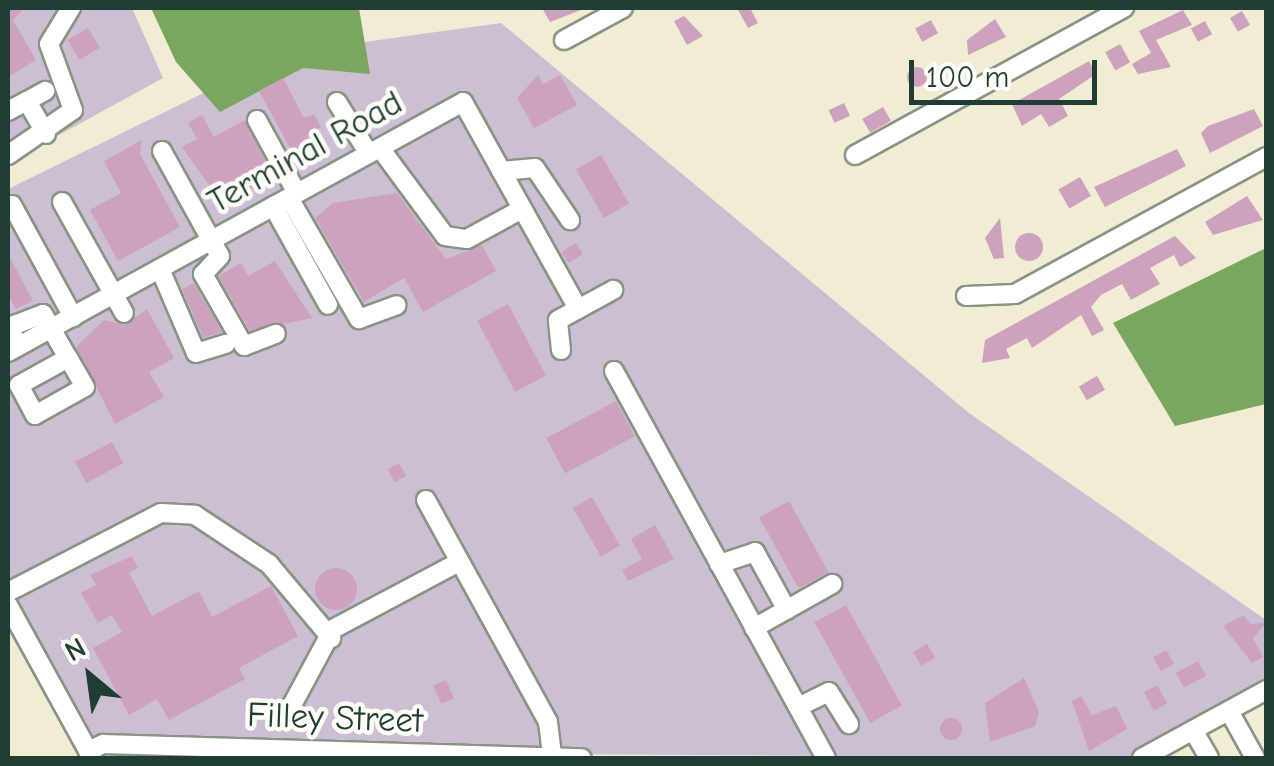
<!DOCTYPE html>
<html>
<head>
<meta charset="utf-8">
<style>
	body { margin:0 }
	#map { position:relative; width:1274px; height:766px; overflow:hidden; background:#f1ecd4; font-family:"Comic Neue",sans-serif }
	div>[style] { position:absolute }
	[style*='--x'] { left:calc(var(--x)*1px); top:calc(var(--y)*1px); width:calc(var(--w)*1px); rotate:calc(var(--a)*1deg) }
	.industrial>* { inset:0; background:#ccbfd4 }
	.forest>* { inset:0; background:#7ba65f }
	.building>* { inset:0; background:#cda2be; transform-origin:0 0 }
	.round { border-radius:50% }
	.roads { filter:drop-shadow(2px 0 #889484) drop-shadow(-2px 0 #889484) drop-shadow(0 2px #889484) drop-shadow(0 -2px #889484) }
	.minor>* { height:18px; margin:-9px; padding:0 9px; transform-origin:9px; border-radius:9px; background:#fff }
	span { translate:-50% -50%; white-space:nowrap; text-align:center; line-height:1.15; -webkit-text-stroke:9px #fdfcf7; paint-order:stroke }
	.street-label { font-size:35px; color:#1f3d34 }
	.frame { position:absolute; inset:0; border:10px solid #1f3d34; pointer-events:none }
	.north { position:absolute; left:40px; top:626px; width:100px; height:100px; -webkit-text-stroke:8px #fdfcf7; paint-order:stroke; rotate:331deg; font-size:28px; font-weight:700; line-height:40px; text-align:center; color:#1f3d34 }
	.north::after { content:''; display:block; margin:auto; width:35px; height:45px; background:#1f3d34; clip-path:polygon(50% 0,100% 100%,50% 72%,0 100%) }
	.scale { position:absolute; left:909px; top:60px; width:188px; height:45px; box-sizing:border-box; border:5px solid #1f3d34; border-top:0; padding-left:12px; font-size:30px; line-height:35px; white-space:nowrap; color:#1f3d34; -webkit-text-stroke:8px #fdfcf7; paint-order:stroke }
</style>
</head>
<body>
<div id="map">
	<div class="industrial">
		<i style="clip-path:polygon(8px 8px,132px 8px,163px 78px,8px 163px)"></i>
		<i style="clip-path:polygon(501px 23px,969px 413px,1266px 620px,1266px 689px,1130px 758px,88px 751px,8px 603px,8px 189px,285px 53px)"></i>
	</div>
	<div class="forest">
		<i style="clip-path:polygon(151px 8px,359px 8px,370px 74px,303px 68px,220px 112px,176px 62px)"></i>
		<i style="clip-path:polygon(1266px 248px,1266px 404px,1175px 426px,1113px 323px)"></i>
	</div>
	<div class="building">
		<i style="clip-path:polygon(8px 8px,24px 8px,13px 20px,36px 60px,8px 77px)"></i>
		<i style="clip-path:polygon(542px 8px,586px 8px,550px 22px)"></i>
		<i style="clip-path:polygon(737px 8px,750px 8px,758px 23px,748px 28px)"></i>
		<i style="clip-path:polygon(1183px 10px,1192px 25px,1156px 40px,1171px 67px,1138px 74px,1132px 64px,1151px 53px,1139px 31px)"></i>
		<i style="left:1242px;top:11px;width:16px;height:14px;rotate:60deg"></i>
		<i style="clip-path:polygon(684px 16px,703px 36px,687px 45px,674px 21px)"></i>
		<i style="clip-path:polygon(995px 19px,1006px 37px,968px 55px,967px 40px)"></i>
		<i style="left:931px;top:20px;width:15px;height:18px;rotate:62deg"></i>
		<i style="left:1205px;top:21px;width:15px;height:16px;rotate:62deg"></i>
		<i style="left:88px;top:28px;width:23px;height:24px;rotate:59deg"></i>
		<i style="left:1120px;top:44px;width:21px;height:17px;rotate:61deg"></i>
		<i style="clip-path:polygon(1089px 61px,1096px 74px,1059px 99px,1068px 116px,1049px 127px,1041px 114px,1022px 126px,1012px 104px)"></i>
		<i class="round" style="left:907px;top:67px;width:20px;height:20px"></i>
		<i style="clip-path:polygon(538px 75px,543px 84px,560px 75px,577px 105px,534px 128px,517px 98px)"></i>
		<i style="clip-path:polygon(283px 78px,304px 118px,314px 114px,321px 127px,307px 135px,316px 151px,297px 161px,259px 91px)"></i>
		<i style="left:844px;top:103px;width:14px;height:17px;rotate:65deg"></i>
		<i style="left:883px;top:107px;width:16px;height:24px;rotate:60deg"></i>
		<i style="clip-path:polygon(1254px 109px,1263px 126px,1210px 153px,1201px 133px,1208px 126px)"></i>
		<i style="clip-path:polygon(202px 115px,214px 137px,245px 120px,274px 177px,222px 203px,182px 147px,197px 139px,188px 123px)"></i>
		<i style="clip-path:polygon(142px 140px,140px 154px,180px 227px,118px 261px,90px 210px,121px 193px,104px 161px)"></i>
		<i style="clip-path:polygon(1177px 149px,1186px 166px,1105px 207px,1094px 187px)"></i>
		<i style="left:601px;top:155px;width:56px;height:29px;rotate:60deg"></i>
		<i style="left:1080px;top:177px;width:22px;height:25px;rotate:60deg"></i>
		<i style="clip-path:polygon(397px 193px,446px 259px,482px 245px,496px 271px,423px 312px,404px 278px,364px 302px,315px 218px,333px 203px)"></i>
		<i style="clip-path:polygon(1247px 196px,1263px 220px,1213px 235px,1205px 222px)"></i>
		<i style="clip-path:polygon(1000px 218px,1004px 258px,994px 259px,985px 238px)"></i>
		<i class="round" style="left:1015px;top:233px;width:28px;height:28px"></i>
		<i style="clip-path:polygon(1175px 236px,1196px 258px,1180px 267px,1174px 255px,1150px 268px,1160px 284px,1131px 300px,1122px 284px,1101px 295px,1091px 307px,1104px 330px,1092px 336px,1081px 315px,1032px 348px,1027px 338px,1006px 349px,1010px 358px,982px 363px,985px 340px)"></i>
		<i style="left:576px;top:243px;width:13px;height:17px;rotate:58deg"></i>
		<i style="clip-path:polygon(8px 254px,33px 301px,16px 309px,8px 294px)"></i>
		<i style="clip-path:polygon(275px 261px,312px 318px,250px 331px,218px 276px,241px 263px,248px 276px)"></i>
		<i style="clip-path:polygon(194px 283px,222px 332px,203px 338px,182px 289px)"></i>
		<i style="left:508px;top:304px;width:81px;height:35px;rotate:62deg"></i>
		<i style="clip-path:polygon(147px 309px,174px 358px,149px 372px,164px 397px,115px 424px,76px 347px,104px 320px,125px 325px)"></i>
		<i style="left:1097px;top:376px;width:16px;height:21px;rotate:60deg"></i>
		<i style="left:616px;top:401px;width:40px;height:79px;rotate:62deg"></i>
		<i style="left:112px;top:442px;width:24px;height:42px;rotate:62deg"></i>
		<i style="left:399px;top:463px;width:15px;height:13px;rotate:62deg"></i>
		<i style="left:592px;top:497px;width:56px;height:22px;rotate:60deg"></i>
		<i style="left:789px;top:501px;width:81px;height:34px;rotate:61deg"></i>
		<i style="clip-path:polygon(655px 525px,674px 559px,628px 581px,622px 570px,642px 559px,631px 539px)"></i>
		<i style="clip-path:polygon(132px 556px,138px 568px,129px 573px,152px 616px,199px 591px,212px 617px,271px 586px,298px 636px,239px 668px,245px 679px,169px 720px,157px 699px,129px 715px,93px 648px,122px 632px,112px 615px,98px 623px,81px 593px,96px 585px,90px 575px)"></i>
		<i class="round" style="left:315px;top:568px;width:42px;height:42px"></i>
		<i style="left:846px;top:605px;width:115px;height:36px;rotate:61deg"></i>
		<i style="clip-path:polygon(1244px 615px,1250px 624px,1266px 623px,1253px 638px,1263px 657px,1252px 663px,1223px 626px)"></i>
		<i style="left:927px;top:644px;width:16px;height:16px;rotate:60deg"></i>
		<i style="left:1166px;top:650px;width:16px;height:15px;rotate:60deg"></i>
		<i style="left:1198px;top:661px;width:17px;height:25px;rotate:62deg"></i>
		<i style="clip-path:polygon(1024px 678px,1039px 712px,1035px 726px,990px 742px,985px 703px)"></i>
		<i style="left:446px;top:680px;width:20px;height:14px;rotate:66deg"></i>
		<i style="left:1157px;top:685px;width:21px;height:15px;rotate:61deg"></i>
		<i style="clip-path:polygon(1081px 696px,1092px 715px,1116px 706px,1127px 729px,1089px 751px,1072px 701px)"></i>
		<i class="round" style="left:940px;top:718px;width:22px;height:22px"></i>
	</div>
	<div class="roads">
		<div class="minor">
			<i style="--x:564;--y:40;--w:67;--a:-28.5"></i>
			<i style="--x:27;--y:101;--w:21;--a:-29"></i>
			<i style="--x:337;--y:102;--w:61;--a:58.4"></i>
			<i style="--x:8;--y:111;--w:21;--a:-28"></i>
			<i style="--x:27;--y:101;--w:38;--a:60"></i>
			<i style="--x:257;--y:120;--w:83;--a:61.3"></i>
			<i style="--x:380;--y:148;--w:109;--a:53.5"></i>
			<i style="--x:445;--y:236;--w:22;--a:8"></i>
			<i style="--x:467;--y:239;--w:63;--a:-28.6"></i>
			<i style="--x:162;--y:151;--w:120;--a:61.1"></i>
			<i style="--x:220;--y:256;--w:25;--a:133"></i>
			<i style="--x:203;--y:274;--w:83;--a:60.3"></i>
			<i style="--x:244;--y:346;--w:34;--a:-21"></i>
			<i style="--x:8;--y:155;--w:79;--a:-34.7"></i>
			<i style="--x:73;--y:110;--w:70;--a:-110"></i>
			<i style="--x:49;--y:44;--w:42;--a:-58.6"></i>
			<i style="--x:855;--y:155;--w:307;--a:-28.7"></i>
			<i style="--x:501;--y:171;--w:34;--a:-5"></i>
			<i style="--x:535;--y:168;--w:63;--a:56.1"></i>
			<i style="--x:289;--y:198;--w:140;--a:60"></i>
			<i style="--x:359;--y:319;--w:40;--a:-20.2"></i>
			<i style="--x:62;--y:202;--w:127;--a:60.8"></i>
			<i style="--x:12;--y:205;--w:128;--a:61.4"></i>
			<i style="--x:273;--y:206;--w:113;--a:60.9"></i>
			<i style="--x:160;--y:269;--w:91;--a:66.8"></i>
			<i style="--x:196;--y:353;--w:31;--a:-17"></i>
			<i style="--x:966;--y:296;--w:49;--a:-2.3"></i>
			<i style="--x:1015;--y:294;--w:286;--a:-28.6"></i>
			<i style="--x:18;--y:346;--w:21;--a:-115"></i>
			<i style="--x:9;--y:327;--w:36;--a:-21"></i>
			<i style="--x:43;--y:314;--w:51;--a:60.4"></i>
			<i style="--x:68;--y:358;--w:56;--a:151.1"></i>
			<i style="--x:19;--y:385;--w:34;--a:62"></i>
			<i style="--x:35;--y:415;--w:57;--a:-29.2"></i>
			<i style="--x:85;--y:387;--w:34;--a:-120"></i>
			<i style="--x:561;--y:350;--w:30;--a:-96"></i>
			<i style="--x:558;--y:320;--w:63;--a:-28.6"></i>
			<i style="--x:8;--y:352;--w:519;--a:-28.79"></i>
			<i style="--x:463;--y:102;--w:237;--a:60.9"></i>
			<i style="--x:614;--y:371;--w:441;--a:61.3"></i>
			<i style="--x:426;--y:500;--w:253;--a:61.2"></i>
			<i style="--x:548;--y:722;--w:35;--a:83"></i>
			<i style="--x:719;--y:564;--w:38;--a:-18"></i>
			<i style="--x:755;--y:552;--w:66;--a:61.1"></i>
			<i style="--x:8;--y:592;--w:172;--a:-27.3"></i>
			<i style="--x:161;--y:513;--w:34;--a:3"></i>
			<i style="--x:195;--y:515;--w:89;--a:33.5"></i>
			<i style="--x:269;--y:564;--w:97;--a:50"></i>
			<i style="--x:8;--y:605;--w:175;--a:61.2"></i>
			<i style="--x:754;--y:628;--w:90;--a:-29.4"></i>
			<i style="--x:798;--y:707;--w:34;--a:-26"></i>
			<i style="--x:829;--y:692;--w:38;--a:58"></i>
			<i style="--x:1229;--y:711;--w:54;--a:61"></i>
			<i style="--x:284;--y:720;--w:103;--a:-61.7"></i>
			<i style="--x:333;--y:629;--w:143;--a:-28"></i>
			<i style="--x:1193;--y:730;--w:32;--a:60"></i>
			<i style="--x:88;--y:751;--w:17;--a:-25"></i>
			<i style="--x:103;--y:744;--w:479;--a:1.7"></i>
			<i style="--x:1142;--y:758;--w:141;--a:-28.7"></i>
		</div>
	</div>
	<div class="street-label">
		<span style="left:305px;top:152px;rotate:-29deg">Terminal Road</span>
		<span style="left:335px;top:718px;rotate:2deg">Filley Street</span>
	</div>
	<div class="frame"></div>
	<div class="north">N</div>
	<div class="scale">100 m</div>
</div>
</body>
</html>
